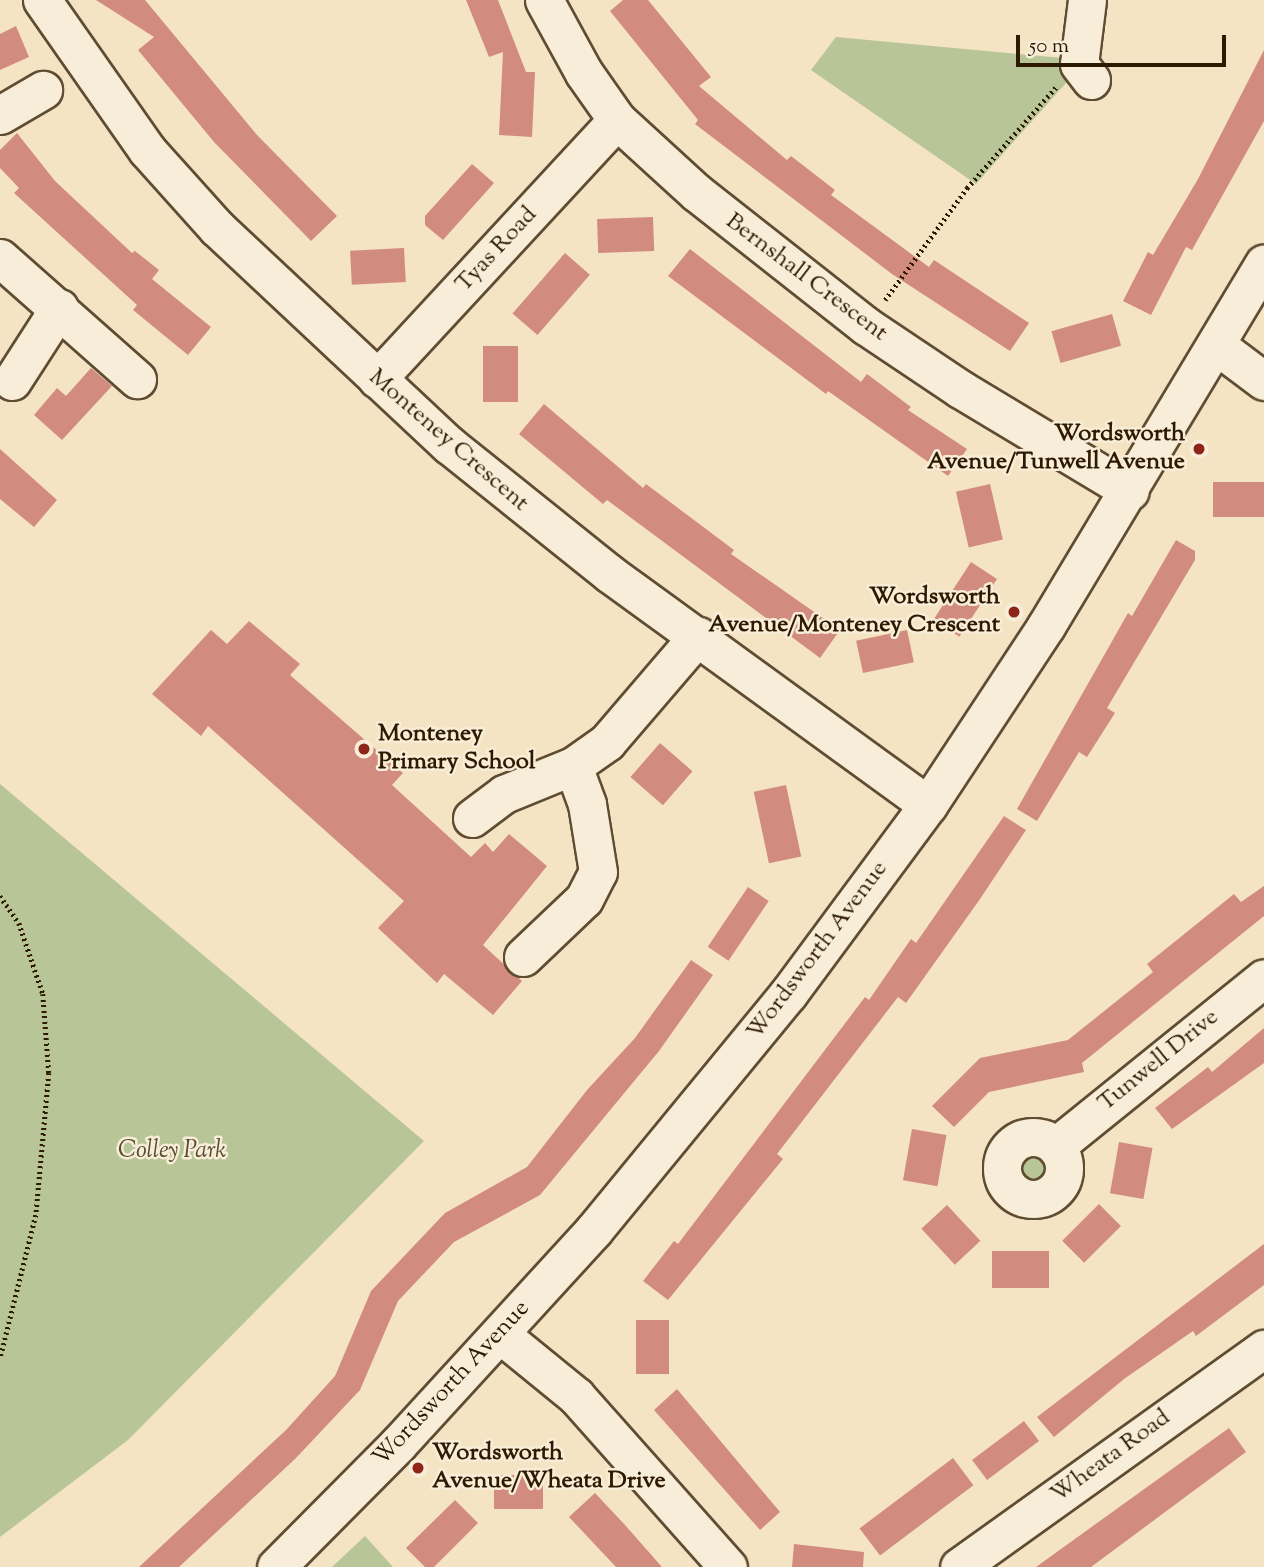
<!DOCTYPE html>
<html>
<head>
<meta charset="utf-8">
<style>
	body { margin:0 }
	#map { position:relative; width:1264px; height:1567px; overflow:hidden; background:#f5e4c3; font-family:"Sorts Mill Goudy",serif }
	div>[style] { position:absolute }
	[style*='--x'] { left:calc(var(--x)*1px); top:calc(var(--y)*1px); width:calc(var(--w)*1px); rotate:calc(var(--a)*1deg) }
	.green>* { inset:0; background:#b7c597 }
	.round { border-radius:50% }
	.building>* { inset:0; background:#d18c7f; transform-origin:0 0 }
	.path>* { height:4.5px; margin-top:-2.25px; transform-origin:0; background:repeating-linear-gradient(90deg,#2e1901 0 2px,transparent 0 5.5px) }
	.roads { filter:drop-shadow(2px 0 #604c32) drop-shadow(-2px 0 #604c32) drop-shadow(0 2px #604c32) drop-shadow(0 -2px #604c32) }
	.minor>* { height:37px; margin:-18.5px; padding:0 18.5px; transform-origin:18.5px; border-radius:18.5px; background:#f8edd8 }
	.minor>.ring { margin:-18.5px; padding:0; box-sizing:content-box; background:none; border:37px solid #f8edd8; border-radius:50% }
	.dots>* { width:19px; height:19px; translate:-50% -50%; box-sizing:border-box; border:4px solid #f8edd8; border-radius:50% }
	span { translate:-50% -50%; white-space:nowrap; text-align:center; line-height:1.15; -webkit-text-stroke:5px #f8edd8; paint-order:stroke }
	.street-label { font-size:24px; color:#2e1901 }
	.poi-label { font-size:24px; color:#2e1901; font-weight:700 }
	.right { translate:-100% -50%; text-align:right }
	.left { translate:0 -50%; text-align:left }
	.park-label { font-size:24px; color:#574d2e; font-style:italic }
	.scale { position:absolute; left:1016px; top:35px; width:210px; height:32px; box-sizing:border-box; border:4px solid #2e1901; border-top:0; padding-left:9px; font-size:21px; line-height:24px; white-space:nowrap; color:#2e1901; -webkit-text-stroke:5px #f8edd8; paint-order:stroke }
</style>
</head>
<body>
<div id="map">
	<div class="green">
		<i style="clip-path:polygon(836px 37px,1073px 59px,1066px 83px,976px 184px,811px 70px)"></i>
		<i style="clip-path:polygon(0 784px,424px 1141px,128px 1440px,0 1537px)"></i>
		<i class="round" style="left:1011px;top:1145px;width:42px;height:42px"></i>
		<i style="clip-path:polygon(365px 1536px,393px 1567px,332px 1567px)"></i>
	</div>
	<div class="building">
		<i style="clip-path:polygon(96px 0,145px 0,257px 135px,337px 216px,311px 241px,214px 142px,138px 50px,154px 37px)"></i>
		<i style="clip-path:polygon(466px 0,498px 0,526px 72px,535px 72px,532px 137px,499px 135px,503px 52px,489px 57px)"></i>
		<i style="clip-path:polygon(623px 0,648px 0,711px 77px,699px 86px,787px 160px,791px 156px,835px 190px,831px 195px,929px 267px,934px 260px,1029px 323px,1010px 351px,892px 274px,695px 124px,698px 120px,610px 11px)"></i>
		<i style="clip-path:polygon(16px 26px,29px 57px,0 70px,0 34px)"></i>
		<i style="clip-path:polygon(1264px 50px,1264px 121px,1192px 250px,1186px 247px,1151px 315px,1123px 301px,1148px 252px,1153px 255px,1198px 179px)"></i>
		<i style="clip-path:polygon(17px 133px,55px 181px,132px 253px,135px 251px,159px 270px,152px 279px,211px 327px,188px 355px,133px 310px,137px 305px,14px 193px,19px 188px,0 168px,0 150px)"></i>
		<i style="clip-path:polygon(472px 164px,494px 183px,443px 240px,425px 225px,425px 216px)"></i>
		<i style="left:653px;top:217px;width:34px;height:56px;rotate:88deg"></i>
		<i style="left:404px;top:248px;width:34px;height:54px;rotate:87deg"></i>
		<i style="clip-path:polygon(690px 249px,861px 382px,867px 374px,911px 407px,908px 410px,967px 449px,948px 476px,828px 391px,826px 394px,668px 276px)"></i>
		<i style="left:565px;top:253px;width:33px;height:80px;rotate:41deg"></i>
		<i style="left:1112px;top:314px;width:33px;height:63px;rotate:74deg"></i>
		<i style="left:483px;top:346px;width:35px;height:56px"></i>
		<i style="clip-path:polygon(91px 368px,112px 386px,62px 440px,34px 415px,57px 388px,66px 396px)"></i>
		<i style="clip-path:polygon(544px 404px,643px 488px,646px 484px,734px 550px,731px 554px,840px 630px,820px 658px,607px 500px,603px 504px,519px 434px)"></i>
		<i style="clip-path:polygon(0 449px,57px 500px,34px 527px,0 499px)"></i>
		<i style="left:1264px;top:482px;width:35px;height:51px;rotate:90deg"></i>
		<i style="left:990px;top:484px;width:57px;height:35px;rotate:77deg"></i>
		<i style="clip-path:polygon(1176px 540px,1195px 551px,1195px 560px,1107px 708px,1115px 713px,1087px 757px,1079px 752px,1037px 821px,1017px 809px,1128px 613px,1132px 616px)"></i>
		<i style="left:971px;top:562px;width:31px;height:69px;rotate:33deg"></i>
		<i style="clip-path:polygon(249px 621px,300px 664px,290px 675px,403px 773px,392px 785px,471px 857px,485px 843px,493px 852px,509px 834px,547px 866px,483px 945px,522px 981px,493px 1015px,444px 974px,437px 983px,378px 928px,404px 901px,208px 726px,201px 736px,152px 694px,211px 630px,227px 644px)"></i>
		<i style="left:907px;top:630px;width:33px;height:52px;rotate:78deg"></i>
		<i style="left:660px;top:743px;width:43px;height:45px;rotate:41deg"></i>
		<i style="left:786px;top:785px;width:73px;height:33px;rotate:78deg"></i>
		<i style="clip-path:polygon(1004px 816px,1026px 830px,980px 899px,906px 1003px,898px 997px,777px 1154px,783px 1159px,668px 1300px,643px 1281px,674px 1241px,678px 1244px,865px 997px,869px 1000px,911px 939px,916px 943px)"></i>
		<i style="clip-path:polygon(1264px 886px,1264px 916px,1082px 1063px,1084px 1072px,989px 1092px,954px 1127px,932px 1106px,980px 1058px,1068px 1040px,1153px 972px,1147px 964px,1234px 894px,1241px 902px)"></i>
		<i style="left:748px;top:887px;width:25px;height:72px;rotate:34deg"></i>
		<i style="clip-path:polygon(691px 960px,713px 975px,659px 1051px,540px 1195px,454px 1242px,398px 1301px,360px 1390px,296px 1458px,179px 1567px,139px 1567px,286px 1430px,335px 1376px,371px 1291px,445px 1213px,527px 1167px,587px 1090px,635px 1038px)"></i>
		<i style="clip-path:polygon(1264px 1028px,1264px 1063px,1172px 1129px,1155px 1108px,1208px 1067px,1212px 1072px)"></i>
		<i style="left:912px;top:1129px;width:35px;height:52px;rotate:10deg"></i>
		<i style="left:1119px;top:1142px;width:34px;height:52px;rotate:10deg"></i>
		<i style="left:1099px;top:1204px;width:31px;height:52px;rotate:45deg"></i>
		<i style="left:947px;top:1205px;width:49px;height:35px;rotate:47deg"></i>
		<i style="clip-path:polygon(1264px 1244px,1264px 1285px,1196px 1336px,1193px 1331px,1124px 1379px,1054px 1437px,1037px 1417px)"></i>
		<i style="left:1049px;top:1251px;width:37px;height:57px;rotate:90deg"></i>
		<i style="left:636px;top:1320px;width:33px;height:54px"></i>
		<i style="clip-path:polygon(677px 1389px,780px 1512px,760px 1530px,654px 1410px)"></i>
		<i style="left:1024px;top:1421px;width:25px;height:65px;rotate:53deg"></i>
		<i style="clip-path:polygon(1229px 1428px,1246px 1452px,1091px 1567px,1036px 1567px)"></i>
		<i style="left:953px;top:1458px;width:34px;height:117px;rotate:53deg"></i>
		<i style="left:494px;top:1475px;width:49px;height:34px"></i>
		<i style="clip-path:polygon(595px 1493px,625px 1525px,662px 1567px,616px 1567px,569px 1517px)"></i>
		<i style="clip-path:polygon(455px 1500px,478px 1523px,434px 1567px,425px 1567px,406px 1548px)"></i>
		<i style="clip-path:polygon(794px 1544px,864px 1552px,863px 1567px,792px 1567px)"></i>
	</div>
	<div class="path">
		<i style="--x:885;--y:300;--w:139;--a:-53.8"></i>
		<i style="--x:967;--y:188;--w:136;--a:-48.6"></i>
		<i style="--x:0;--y:896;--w:33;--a:55"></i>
		<i style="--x:19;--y:923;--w:75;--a:71.3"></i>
		<i style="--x:43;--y:994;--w:79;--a:85.7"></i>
		<i style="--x:49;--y:1073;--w:143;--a:95.2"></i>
		<i style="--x:36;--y:1215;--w:148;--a:104"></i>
	</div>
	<div class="roads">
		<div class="minor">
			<i style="--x:42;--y:0;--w:183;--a:55"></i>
			<i style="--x:147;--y:150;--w:105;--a:48.1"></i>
			<i style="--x:217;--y:228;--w:318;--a:43.1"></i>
			<i style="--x:449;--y:445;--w:206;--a:38.7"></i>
			<i style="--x:610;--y:574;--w:393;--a:36"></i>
			<i style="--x:544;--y:0;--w:83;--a:61.3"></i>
			<i style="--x:584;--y:73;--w:57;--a:54.9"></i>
			<i style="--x:617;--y:120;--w:108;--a:42.4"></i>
			<i style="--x:697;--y:193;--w:215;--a:38.2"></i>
			<i style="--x:866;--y:326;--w:113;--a:33.8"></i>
			<i style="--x:960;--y:389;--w:198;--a:31"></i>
			<i style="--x:1087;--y:0;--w:64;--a:97.1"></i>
			<i style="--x:1079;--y:64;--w:20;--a:53"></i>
			<i style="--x:0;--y:115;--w:50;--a:-30.2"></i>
			<i style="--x:0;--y:258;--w:183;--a:41.5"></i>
			<i style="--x:1216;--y:345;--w:60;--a:36.9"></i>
			<i style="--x:377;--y:379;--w:353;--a:-47.2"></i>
			<i style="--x:12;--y:381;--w:87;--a:-57.2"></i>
			<i style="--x:472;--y:818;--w:40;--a:-37"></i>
			<i style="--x:504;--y:794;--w:74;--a:-22.1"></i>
			<i style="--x:573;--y:766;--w:42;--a:-35.2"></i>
			<i style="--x:607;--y:742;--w:140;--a:-49.4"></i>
			<i style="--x:523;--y:957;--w:84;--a:-43.6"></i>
			<i style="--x:584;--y:899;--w:30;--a:-63"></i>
			<i style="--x:598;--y:872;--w:69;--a:-99.2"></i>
			<i style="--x:587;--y:804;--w:40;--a:-110.2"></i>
			<i class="ring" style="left:1002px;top:1137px;width:25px;height:25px"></i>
			<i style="--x:1056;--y:1146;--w:267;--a:-38.9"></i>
			<i style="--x:500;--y:1334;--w:98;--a:39.2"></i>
			<i style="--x:576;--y:1396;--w:229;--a:48.4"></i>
			<i style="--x:276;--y:1567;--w:173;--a:-45.2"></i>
			<i style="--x:398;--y:1444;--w:290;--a:-47.5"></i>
			<i style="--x:594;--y:1230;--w:306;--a:-50.6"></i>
			<i style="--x:788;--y:994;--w:235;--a:-53.5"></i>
			<i style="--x:928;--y:805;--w:214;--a:-56.6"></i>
			<i style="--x:1046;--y:626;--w:423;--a:-59"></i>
			<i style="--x:959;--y:1567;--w:375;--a:-35.6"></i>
		</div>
	</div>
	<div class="dots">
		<i style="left:1199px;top:449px;background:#8f2418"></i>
		<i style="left:1014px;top:612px;background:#8f2418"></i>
		<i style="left:364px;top:749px;background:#8f2418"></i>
		<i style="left:418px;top:1468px;background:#8f2418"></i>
	</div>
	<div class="street-label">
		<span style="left:497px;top:250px;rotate:-47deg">Tyas Road</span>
		<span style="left:806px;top:278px;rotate:37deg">Bernshall Crescent</span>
		<span style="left:448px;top:441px;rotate:41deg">Monteney Crescent</span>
		<span style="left:818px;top:951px;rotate:-53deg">Wordsworth Avenue</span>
		<span style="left:1159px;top:1061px;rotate:-39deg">Tunwell Drive</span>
		<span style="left:452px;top:1384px;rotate:-47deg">Wordsworth Avenue</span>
		<span style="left:1111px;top:1457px;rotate:-36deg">Wheata Road</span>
	</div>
	<div class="poi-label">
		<span class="right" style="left:1185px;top:449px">Wordsworth<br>Avenue/Tunwell Avenue</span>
		<span class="right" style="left:1000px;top:612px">Wordsworth<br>Avenue/Monteney Crescent</span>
		<span class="left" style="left:378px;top:749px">Monteney<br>Primary School</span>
		<span class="left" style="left:432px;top:1468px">Wordsworth<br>Avenue/Wheata Drive</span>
	</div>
	<div class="park-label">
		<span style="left:172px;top:1152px">Colley Park</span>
	</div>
	<div class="scale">50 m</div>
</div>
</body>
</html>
